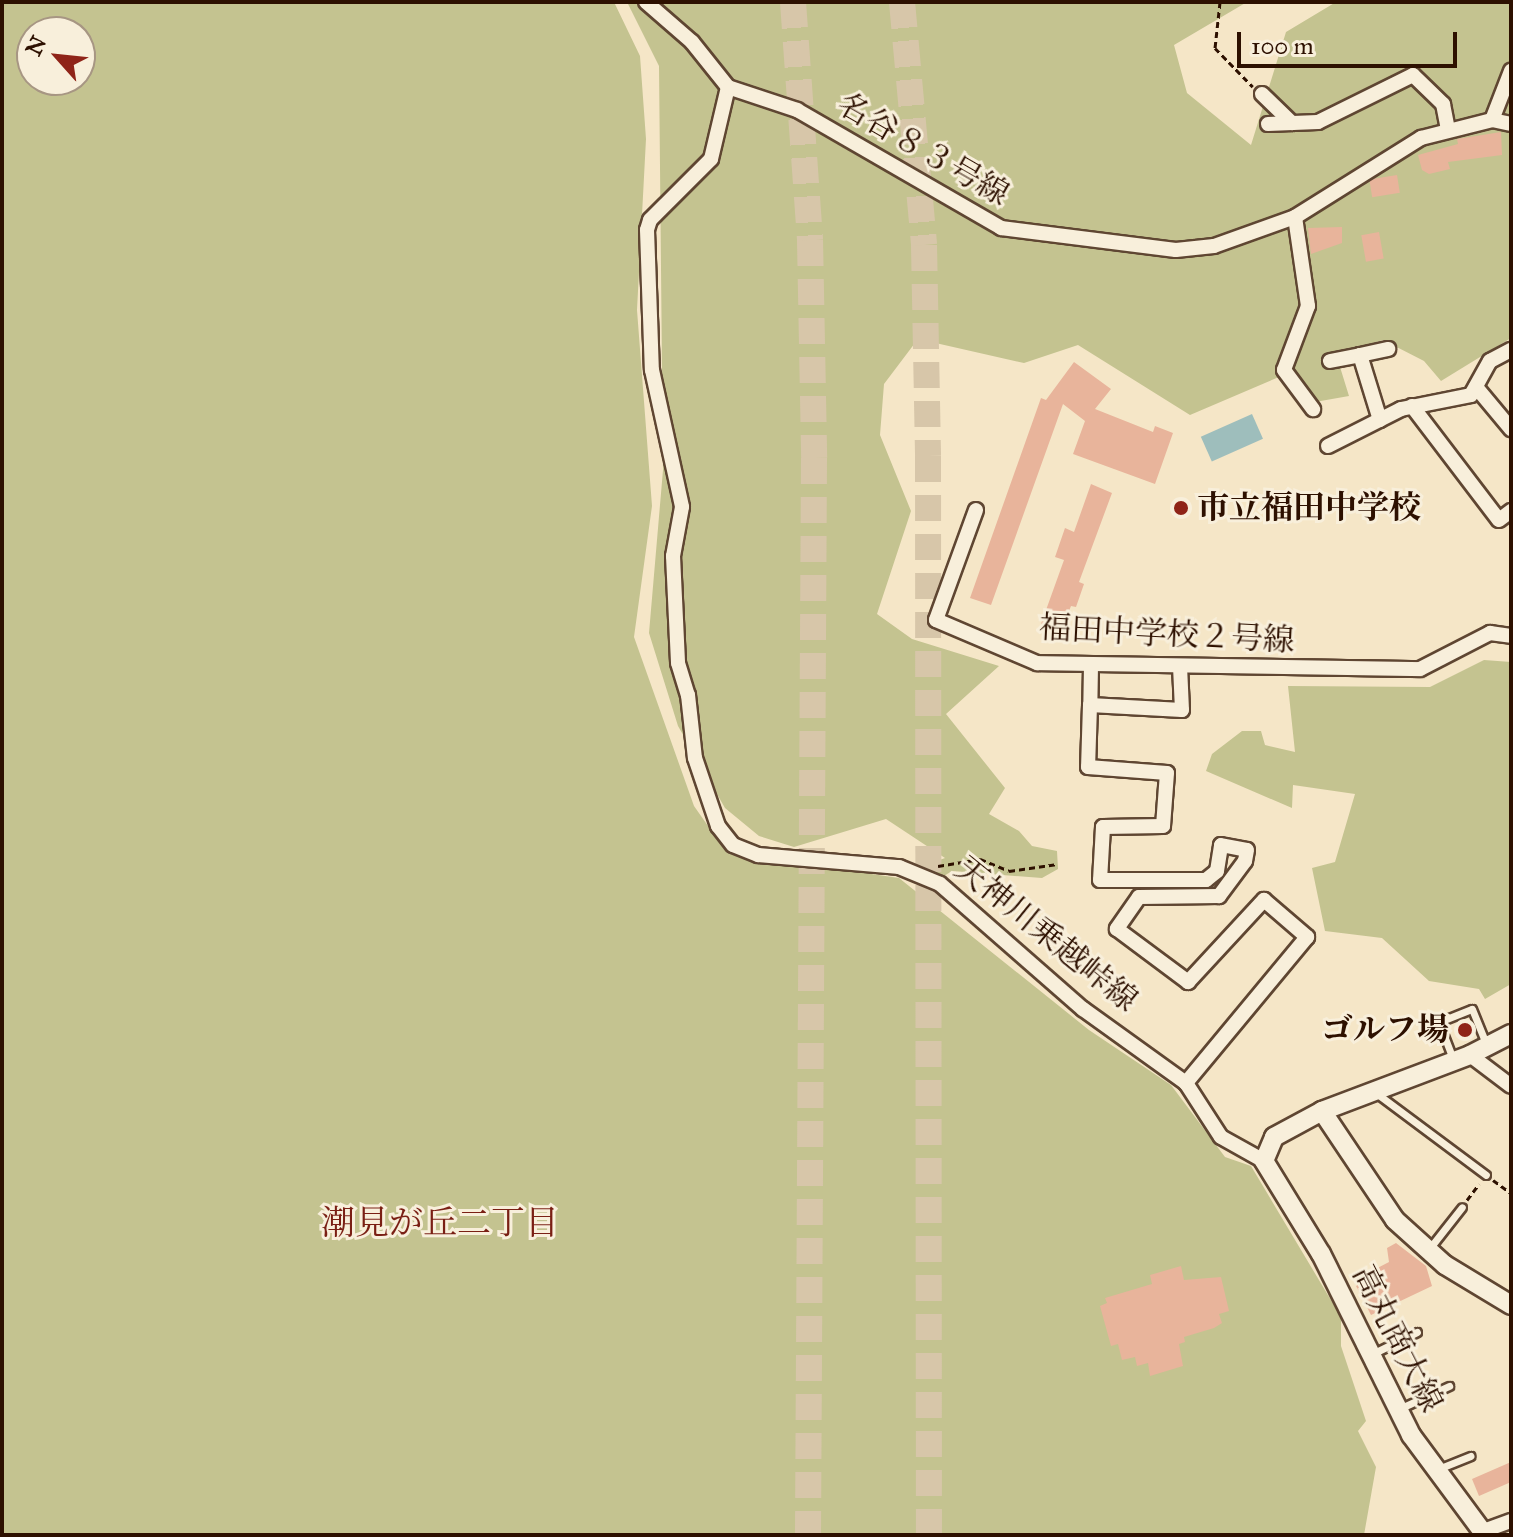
<!DOCTYPE html>
<html>
<head>
<meta charset="utf-8">
<style>
	body { margin:0 }
	#map { position:relative; width:1513px; height:1537px; overflow:hidden; background:#f5e6c7; font-family:"IM FELL Great Primer","Noto Serif JP",serif }
	div>[style] { position:absolute }
	[style*='--x'] { left:calc(var(--x)*1px); top:calc(var(--y)*1px); width:calc(var(--w)*1px); rotate:calc(var(--a)*1deg) }
	.green>* { inset:0; background:#c4c390 }
	.water>* { inset:0; background:#9ebebc; transform-origin:0 0 }
	.building>* { inset:0; background:#e8b49b; transform-origin:0 0 }
	.motorway-tunnel>* { height:26px; margin-top:-13px; transform-origin:0; background:repeating-linear-gradient(90deg,#d7c6a9 0 26px,transparent 0 39px) }
	.path>* { height:3px; margin-top:-1.5px; transform-origin:0; background:repeating-linear-gradient(90deg,#2d1000 0 6px,transparent 0 10px) }
	.roads { filter:drop-shadow(2px 0 #5f4632) drop-shadow(-2px 0 #5f4632) drop-shadow(0 2px #5f4632) drop-shadow(0 -2px #5f4632) }
	.service>* { height:7px; margin:-3.5px; padding:0 3.5px; transform-origin:3.5px; border-radius:3.5px; background:#f8efdb }
	.minor>* { height:14px; margin:-7px; padding:0 7px; transform-origin:7px; border-radius:7px; background:#f8efdb }
	.tertiary>* { height:18px; margin:-9px; padding:0 9px; transform-origin:9px; border-radius:9px; background:#f8efdb }
	.dots>* { width:22px; height:22px; translate:-50% -50%; box-sizing:border-box; border:4px solid #f8efdb; border-radius:50% }
	span { translate:-50% -50%; white-space:nowrap; text-align:center; line-height:1.15; -webkit-text-stroke:6px #f8efdb; paint-order:stroke }
	.street-label { font-size:32px; color:#2d1000 }
	.poi-label { font-size:32px; color:#2d1000; font-weight:700 }
	.left { translate:0 -50%; text-align:left }
	.right { translate:-100% -50%; text-align:right }
	.neighbourhood-label { font-size:34px; color:#7a1f14 }
	.frame { position:absolute; inset:0; border:4px solid #2d1000; pointer-events:none }
	.north { position:absolute; left:16px; top:16px; width:80px; height:80px; box-sizing:border-box; background:#f8efdb; border:2px solid #a79683; border-radius:50%; rotate:297deg; font-size:22px; font-weight:700; line-height:32px; text-align:center; color:#2d1000 }
	.north::after { content:''; display:block; margin:auto; width:28px; height:36px; background:#8f2418; clip-path:polygon(50% 0,100% 100%,50% 72%,0 100%) }
	.scale { position:absolute; left:1237px; top:32px; width:220px; height:36px; box-sizing:border-box; border:4px solid #2d1000; border-top:0; padding-left:10px; font-size:24px; line-height:28px; white-space:nowrap; color:#2d1000; -webkit-text-stroke:6px #f8efdb; paint-order:stroke }
</style>
</head>
<body>
<div id="map">
	<div class="green">
		<i style="clip-path:polygon(evenodd,2px 2px,614px 2px,640px 56px,646px 139px,637px 310px,652px 506px,634px 637px,694px 806px,727px 853px,899px 878px,1089px 1030px,1171px 1085px,1225px 1157px,1251px 1166px,1341px 1317px,1341px 1346px,1366px 1421px,1358px 1431px,1376px 1467px,1364px 1535px,2px 1535px,2px 2px,32px 32px,80px 32px,80px 80px,32px 80px,32px 32px)"></i>
		<i style="clip-path:polygon(627px 2px,1247px 2px,1174px 45px,1187px 93px,1251px 145px,1286px 32px,1336px 2px,1511px 2px,1511px 338px,1441px 381px,1424px 361px,1383px 340px,1336px 354px,1349px 396px,1315px 402px,1293px 371px,1190px 415px,1078px 345px,1024px 363px,918px 339px,884px 384px,880px 435px,911px 511px,877px 614px,912px 639px,999px 666px,946px 714px,1005px 788px,989px 814px,1019px 831px,1032px 846px,1057px 851px,1058px 869px,1042px 878px,952px 871px,939px 879px,918px 868px,945px 858px,886px 819px,794px 847px,759px 836px,725px 808px,678px 726px,649px 633px,663px 470px,659px 66px)"></i>
		<i style="clip-path:polygon(1484px 660px,1511px 662px,1511px 984px,1485px 999px,1479px 989px,1429px 981px,1382px 938px,1325px 931px,1312px 868px,1335px 862px,1355px 794px,1293px 785px,1292px 808px,1206px 771px,1212px 754px,1242px 731px,1261px 731px,1265px 745px,1295px 752px,1288px 686px,1430px 687px)"></i>
	</div>
	<div class="water">
		<i style="left:1252px;top:414px;width:27px;height:56px;rotate:66deg"></i>
	</div>
	<div class="building">
		<i style="clip-path:polygon(1501px 132px,1502px 155px,1448px 162px,1450px 169px,1429px 174px,1422px 170px,1418px 155px,1458px 144px,1457px 139px)"></i>
		<i style="left:1397px;top:175px;width:18px;height:28px;rotate:81deg"></i>
		<i style="clip-path:polygon(1342px 227px,1342px 243px,1311px 254px,1308px 228px)"></i>
		<i style="left:1379px;top:232px;width:27px;height:18px;rotate:80deg"></i>
		<i style="clip-path:polygon(1074px 362px,1111px 389px,1095px 409px,1153px 432px,1155px 426px,1173px 433px,1155px 484px,1073px 454px,1085px 421px,1063px 404px,991px 605px,970px 598px,1041px 398px,1046px 400px)"></i>
		<i style="clip-path:polygon(1091px 484px,1112px 493px,1079px 582px,1084px 584px,1076px 607px,1071px 606px,1061px 631px,1041px 624px,1064px 560px,1055px 557px,1065px 528px,1074px 532px)"></i>
		<i style="clip-path:polygon(1396px 1243px,1426px 1266px,1432px 1286px,1371px 1315px,1356px 1286px,1366px 1281px,1364px 1275px,1389px 1262px,1387px 1248px)"></i>
		<i style="clip-path:polygon(1181px 1266px,1184px 1280px,1221px 1277px,1229px 1311px,1219px 1314px,1222px 1323px,1214px 1328px,1184px 1337px,1185px 1342px,1179px 1344px,1183px 1366px,1150px 1376px,1148px 1363px,1137px 1366px,1135px 1357px,1122px 1360px,1118px 1344px,1111px 1346px,1100px 1306px,1107px 1303px,1105px 1298px,1152px 1284px,1150px 1275px)"></i>
		<i style="clip-path:polygon(1511px 1462px,1511px 1482px,1479px 1496px,1472px 1479px)"></i>
	</div>
	<div class="motorway-tunnel">
		<i style="--x:793;--y:2;--w:239;--a:85.9"></i>
		<i style="--x:810;--y:240;--w:218;--a:88.9"></i>
		<i style="--x:814;--y:458;--w:1077;--a:90.32"></i>
		<i style="--x:902;--y:2;--w:244;--a:84.8"></i>
		<i style="--x:924;--y:245;--w:211;--a:88.9"></i>
		<i style="--x:928;--y:456;--w:1079;--a:89.95"></i>
	</div>
	<div class="path">
		<i style="--x:1220;--y:2;--w:46;--a:96.2"></i>
		<i style="--x:1215;--y:48;--w:54;--a:45.7"></i>
		<i style="--x:938;--y:866;--w:43;--a:-9.5"></i>
		<i style="--x:980;--y:859;--w:31;--a:22"></i>
		<i style="--x:1009;--y:871;--w:49;--a:-8.1"></i>
		<i style="--x:1493;--y:1180;--w:22;--a:36"></i>
		<i style="--x:1467;--y:1200;--w:20;--a:-53"></i>
	</div>
	<div class="roads">
		<div class="service">
			<i style="--x:1453;--y:1059;--w:40;--a:-111"></i>
			<i style="--x:1439;--y:1022;--w:35;--a:-22"></i>
			<i style="--x:1472;--y:1009;--w:40;--a:68"></i>
			<i style="--x:1376;--y:1093;--w:137;--a:36.7"></i>
			<i style="--x:1429;--y:1249;--w:53;--a:-51.8"></i>
			<i style="--x:1372;--y:1354;--w:50;--a:-26.1"></i>
			<i style="--x:1401;--y:1408;--w:53;--a:-24.6"></i>
			<i style="--x:1438;--y:1469;--w:35;--a:-22"></i>
		</div>
		<div class="minor">
			<i style="--x:646;--y:2;--w:61;--a:41"></i>
			<i style="--x:692;--y:42;--w:58;--a:51.3"></i>
			<i style="--x:728;--y:87;--w:74;--a:103.3"></i>
			<i style="--x:711;--y:159;--w:86;--a:135"></i>
			<i style="--x:650;--y:220;--w:10;--a:107"></i>
			<i style="--x:647;--y:230;--w:140;--a:88"></i>
			<i style="--x:652;--y:370;--w:140;--a:77.6"></i>
			<i style="--x:682;--y:507;--w:50;--a:100.4"></i>
			<i style="--x:673;--y:556;--w:107;--a:87.3"></i>
			<i style="--x:678;--y:663;--w:34;--a:73"></i>
			<i style="--x:688;--y:695;--w:63;--a:83.7"></i>
			<i style="--x:695;--y:758;--w:72;--a:71.3"></i>
			<i style="--x:718;--y:826;--w:24;--a:52"></i>
			<i style="--x:733;--y:845;--w:27;--a:22"></i>
			<i style="--x:758;--y:855;--w:142;--a:4.9"></i>
			<i style="--x:899;--y:867;--w:44;--a:22.5"></i>
			<i style="--x:940;--y:884;--w:190;--a:41.2"></i>
			<i style="--x:1083;--y:1009;--w:127;--a:35.7"></i>
			<i style="--x:1186;--y:1083;--w:64;--a:57.1"></i>
			<i style="--x:1221;--y:1137;--w:49;--a:29.2"></i>
			<i style="--x:728;--y:87;--w:73;--a:18.4"></i>
			<i style="--x:797;--y:110;--w:236;--a:30"></i>
			<i style="--x:1001;--y:228;--w:176;--a:7.2"></i>
			<i style="--x:1176;--y:250;--w:38;--a:-6"></i>
			<i style="--x:1214;--y:246;--w:86;--a:-19.7"></i>
			<i style="--x:1295;--y:217;--w:149;--a:-32.1"></i>
			<i style="--x:1421;--y:138;--w:73;--a:-14.2"></i>
			<i style="--x:1492;--y:120;--w:53;--a:-68.8"></i>
			<i style="--x:1262;--y:94;--w:42;--a:44"></i>
			<i style="--x:1492;--y:120;--w:19;--a:12"></i>
			<i style="--x:1268;--y:124;--w:50;--a:-2.3"></i>
			<i style="--x:1318;--y:122;--w:106;--a:-26.3"></i>
			<i style="--x:1413;--y:75;--w:42;--a:44"></i>
			<i style="--x:1443;--y:104;--w:26;--a:79"></i>
			<i style="--x:1295;--y:217;--w:90;--a:81.7"></i>
			<i style="--x:1308;--y:306;--w:68;--a:110.6"></i>
			<i style="--x:1284;--y:370;--w:49;--a:53.4"></i>
			<i style="--x:1330;--y:361;--w:31;--a:-11"></i>
			<i style="--x:1476;--y:387;--w:55;--a:50.2"></i>
			<i style="--x:1412;--y:406;--w:143;--a:52.7"></i>
			<i style="--x:1499;--y:520;--w:15;--a:-37"></i>
			<i style="--x:1380;--y:420;--w:68;--a:-107.1"></i>
			<i style="--x:1360;--y:355;--w:29;--a:-12"></i>
			<i style="--x:1328;--y:446;--w:82;--a:-26.9"></i>
			<i style="--x:1401;--y:409;--w:71;--a:-11.3"></i>
			<i style="--x:1471;--y:395;--w:39;--a:-61"></i>
			<i style="--x:1490;--y:361;--w:24;--a:-28"></i>
			<i style="--x:976;--y:510;--w:117;--a:110"></i>
			<i style="--x:936;--y:620;--w:110;--a:23.1"></i>
			<i style="--x:1037;--y:663;--w:383;--a:0.9"></i>
			<i style="--x:1420;--y:669;--w:79;--a:-27.2"></i>
			<i style="--x:1490;--y:633;--w:21;--a:8"></i>
			<i style="--x:1091;--y:666;--w:39;--a:91"></i>
			<i style="--x:1090;--y:705;--w:92;--a:3.1"></i>
			<i style="--x:1182;--y:710;--w:44;--a:-92.6"></i>
			<i style="--x:1090;--y:705;--w:62;--a:91.8"></i>
			<i style="--x:1088;--y:767;--w:79;--a:4.3"></i>
			<i style="--x:1167;--y:773;--w:53;--a:94.3"></i>
			<i style="--x:1163;--y:826;--w:60;--a:179"></i>
			<i style="--x:1103;--y:827;--w:53;--a:93.2"></i>
			<i style="--x:1100;--y:880;--w:106;--a:0"></i>
			<i style="--x:1206;--y:880;--w:14;--a:-39"></i>
			<i style="--x:1217;--y:871;--w:26;--a:-81"></i>
			<i style="--x:1221;--y:845;--w:26;--a:11"></i>
			<i style="--x:1247;--y:850;--w:11;--a:100"></i>
			<i style="--x:1245;--y:861;--w:44;--a:126.6"></i>
			<i style="--x:1219;--y:896;--w:80;--a:179.3"></i>
			<i style="--x:1139;--y:897;--w:39;--a:125"></i>
			<i style="--x:1117;--y:929;--w:89;--a:36.7"></i>
			<i style="--x:1188;--y:982;--w:112;--a:-47.2"></i>
			<i style="--x:1264;--y:900;--w:57;--a:40.7"></i>
			<i style="--x:1307;--y:937;--w:190;--a:129.7"></i>
			<i style="--x:1470;--y:1055;--w:51;--a:37.1"></i>
			<i style="--x:1486;--y:1530;--w:27;--a:-20"></i>
		</div>
		<div class="tertiary">
			<i style="--x:1322;--y:1111;--w:131;--a:56.2"></i>
			<i style="--x:1395;--y:1220;--w:67;--a:42"></i>
			<i style="--x:1445;--y:1265;--w:77;--a:31.2"></i>
			<i style="--x:1485;--y:1535;--w:124;--a:-126.5"></i>
			<i style="--x:1411;--y:1435;--w:202;--a:-116.4"></i>
			<i style="--x:1321;--y:1254;--w:109;--a:-121.5"></i>
			<i style="--x:1264;--y:1161;--w:26;--a:-67"></i>
			<i style="--x:1274;--y:1137;--w:55;--a:-28.4"></i>
			<i style="--x:1322;--y:1111;--w:158;--a:-20.7"></i>
			<i style="--x:1470;--y:1055;--w:46;--a:-27.1"></i>
		</div>
	</div>
	<div class="dots">
		<i style="left:1181px;top:508px;background:#8f2418"></i>
		<i style="left:1465px;top:1030px;background:#8f2418"></i>
	</div>
	<div class="street-label">
		<span style="left:923px;top:150px;rotate:30deg">名谷８３号線</span>
		<span style="left:1167px;top:635px;rotate:3deg">福田中学校２号線</span>
		<span style="left:1046px;top:935px;rotate:39deg">天神川乗越峠線</span>
		<span style="left:1397px;top:1339px;rotate:63deg">高丸商大線</span>
	</div>
	<div class="poi-label">
		<span class="left" style="left:1197px;top:508px">市立福田中学校</span>
		<span class="right" style="left:1449px;top:1030px">ゴルフ場</span>
	</div>
	<div class="neighbourhood-label">
		<span style="left:440px;top:1223px">潮見が丘二丁目</span>
	</div>
	<div class="frame"></div>
	<div class="north">N</div>
	<div class="scale">100 m</div>
</div>
</body>
</html>
